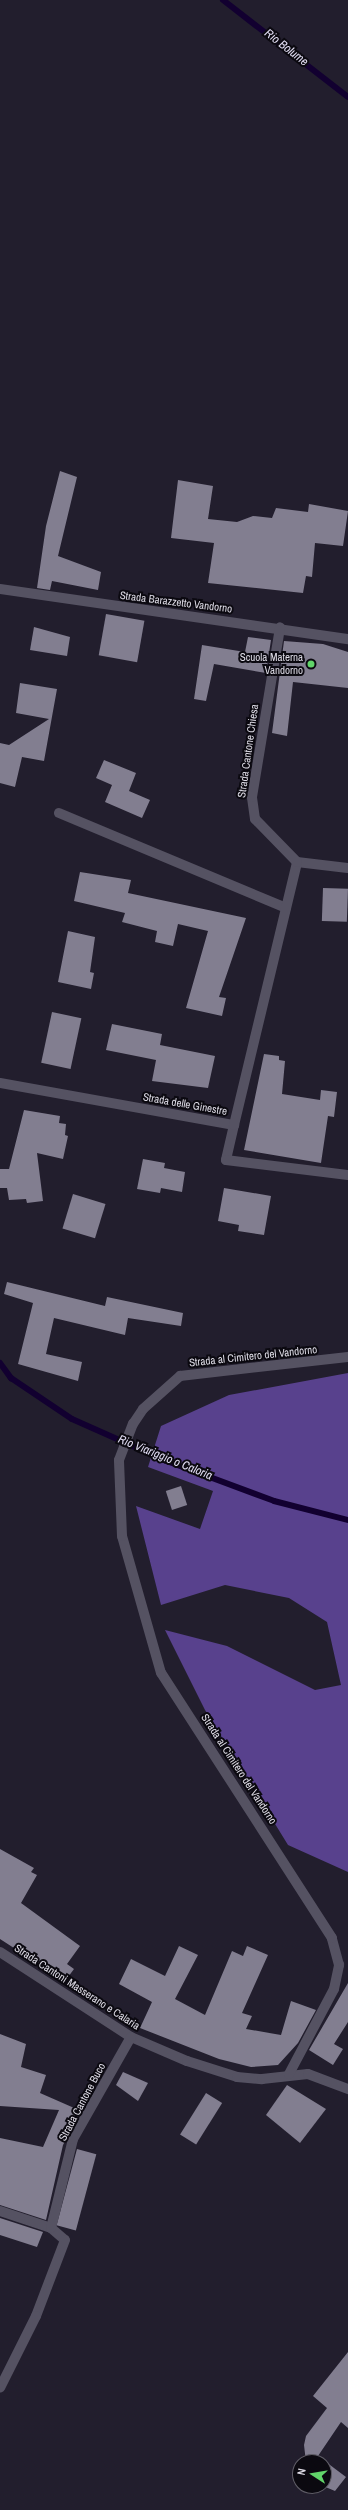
<!DOCTYPE html>
<html>
<head>
<meta charset="utf-8">
<style>
	body { margin:0 }
	#map { position:relative; width:348px; height:2510px; overflow:hidden; background:#221e2d; font-family:"Archivo Narrow",sans-serif }
	div>[style] { position:absolute }
	[style*='--x'] { left:calc(var(--x)*1px); top:calc(var(--y)*1px); width:calc(var(--w)*1px); rotate:calc(var(--a)*1deg) }
	.forest>* { inset:0; background:#58418d }
	.stream>* { height:6px; margin:-3px; padding:0 3px; transform-origin:3px; border-radius:3px; background:#120030 }
	.building>* { inset:0; background:#827e90; transform-origin:0 0 }
	.minor>* { height:10px; margin:-5px; padding:0 5px; transform-origin:5px; border-radius:5px; background:#555262 }
	.dots>* { width:11px; height:11px; translate:-50% -50%; box-sizing:border-box; border:2px solid #0b0910; border-radius:50% }
	span { translate:-50% -50%; white-space:nowrap; text-align:center; line-height:1.15; -webkit-text-stroke:4px #0b0910; paint-order:stroke }
	.street-label { font-size:11px; color:#dedce6 }
	.poi-label { font-size:11px; color:#dedce6 }
	.right { translate:-100% -50%; text-align:right }
	.water-label { font-size:12px; color:#e3dff5; font-style:italic }
	.north { position:absolute; left:292px; top:2454px; width:40px; height:40px; box-sizing:border-box; background:#0b0910; border:1px solid #5f5d66; border-radius:50%; rotate:282deg; font-size:11px; font-weight:700; line-height:16px; text-align:center; color:#dedce6 }
	.north::after { content:''; display:block; margin:auto; width:14px; height:18px; background:#61d46a; clip-path:polygon(50% 0,100% 100%,50% 72%,0 100%) }
</style>
</head>
<body>
<div id="map">
	<div class="forest">
		<i style="clip-path:polygon(348px 1373px,348px 1872px,288px 1845px,205px 1710px,165px 1630px,227px 1646px,315px 1690px,341px 1685px,327px 1622px,289px 1598px,225px 1585px,161px 1605px,136px 1506px,200px 1529px,213px 1491px,148px 1467px,161px 1426px,229px 1395px)"></i>
	</div>
	<div class="stream">
		<i style="--x:223;--y:0;--w:158;--a:37.8"></i>
		<i style="--x:0;--y:1363;--w:19;--a:54"></i>
		<i style="--x:11;--y:1378;--w:73;--a:33.9"></i>
		<i style="--x:72;--y:1419;--w:101;--a:24"></i>
		<i style="--x:164;--y:1460;--w:117;--a:20.4"></i>
		<i style="--x:274;--y:1501;--w:76;--a:14.4"></i>
	</div>
	<div class="building">
		<i style="clip-path:polygon(60px 471px,77px 477px,58px 556px,101px 572px,98px 590px,52px 581px,50px 590px,37px 588px,46px 526px)"></i>
		<i style="clip-path:polygon(178px 480px,213px 486px,208px 519px,237px 522px,253px 516px,272px 518px,276px 508px,308px 512px,309px 504px,348px 511px,343px 546px,315px 543px,312px 577px,306px 576px,303px 593px,208px 583px,214px 543px,171px 538px)"></i>
		<i style="left:106px;top:614px;width:39px;height:42px;rotate:10deg"></i>
		<i style="clip-path:polygon(34px 627px,70px 637px,67px 656px,30px 650px)"></i>
		<i style="clip-path:polygon(248px 637px,271px 640px,266px 673px,214px 664px,206px 701px,194px 699px,202px 645px,245px 652px)"></i>
		<i style="clip-path:polygon(284px 641px,323px 644px,348px 652px,348px 688px,293px 682px,287px 736px,272px 733px)"></i>
		<i style="clip-path:polygon(20px 683px,57px 689px,44px 761px,22px 757px,15px 787px,0 783px,0 743px,9px 745px,49px 719px,16px 713px)"></i>
		<i style="clip-path:polygon(104px 760px,136px 773px,129px 791px,150px 800px,142px 818px,105px 802px,112px 785px,96px 778px)"></i>
		<i style="clip-path:polygon(80px 872px,131px 880px,128px 893px,246px 918px,219px 997px,226px 998px,222px 1016px,186px 1008px,208px 931px,178px 924px,173px 946px,155px 942px,157px 931px,122px 922px,125px 913px,74px 901px)"></i>
		<i style="left:323px;top:888px;width:25px;height:33px;rotate:2deg"></i>
		<i style="clip-path:polygon(68px 931px,95px 937px,90px 972px,94px 973px,91px 989px,58px 982px)"></i>
		<i style="left:52px;top:1012px;width:30px;height:52px;rotate:12deg"></i>
		<i style="clip-path:polygon(112px 1024px,162px 1034px,160px 1045px,215px 1056px,208px 1088px,152px 1081px,156px 1060px,106px 1050px)"></i>
		<i style="clip-path:polygon(264px 1054px,279px 1056px,279px 1060px,285px 1061px,282px 1094px,320px 1100px,321px 1090px,337px 1092px,334px 1117px,328px 1116px,321px 1163px,244px 1150px)"></i>
		<i style="clip-path:polygon(24px 1110px,60px 1116px,59px 1123px,66px 1124px,65px 1135px,68px 1136px,63px 1159px,37px 1153px,43px 1201px,27px 1203px,26px 1199px,9px 1200px,7px 1188px,0 1188px,0 1169px,9px 1169px)"></i>
		<i style="clip-path:polygon(143px 1159px,165px 1163px,164px 1168px,185px 1172px,182px 1192px,161px 1188px,160px 1193px,137px 1189px)"></i>
		<i style="clip-path:polygon(224px 1188px,271px 1196px,264px 1235px,238px 1231px,239px 1225px,218px 1221px)"></i>
		<i style="left:73px;top:1194px;width:34px;height:36px;rotate:17deg"></i>
		<i style="clip-path:polygon(7px 1282px,105px 1306px,107px 1297px,183px 1313px,181px 1326px,128px 1318px,125px 1335px,54px 1318px,46px 1354px,82px 1362px,78px 1381px,18px 1364px,33px 1303px,4px 1294px)"></i>
		<i style="left:181px;top:1486px;width:20px;height:16px;rotate:72deg"></i>
		<i style="clip-path:polygon(0 1849px,34px 1868px,31px 1872px,37px 1875px,21px 1903px,80px 1946px,67px 1964px,74px 1969px,65px 1981px,0 1939px)"></i>
		<i style="clip-path:polygon(179px 1946px,198px 1955px,175px 1999px,205px 2015px,232px 1951px,243px 1956px,247px 1946px,268px 1955px,242px 2013px,252px 2016px,246px 2029px,281px 2035px,291px 2001px,316px 2010px,298px 2043px,278px 2065px,251px 2067px,219px 2059px,140px 2028px,152px 2002px,119px 1984px,131px 1959px,165px 1976px)"></i>
		<i style="clip-path:polygon(348px 1983px,348px 2022px,334px 2044px,343px 2049px,333px 2065px,309px 2050px)"></i>
		<i style="clip-path:polygon(0 2034px,26px 2044px,21px 2067px,46px 2075px,40px 2093px,81px 2111px,63px 2145px,46px 2220px,0 2205px,0 2138px,43px 2147px,59px 2110px,0 2106px)"></i>
		<i style="clip-path:polygon(123px 2072px,148px 2083px,138px 2101px,116px 2085px)"></i>
		<i style="clip-path:polygon(287px 2085px,326px 2109px,300px 2143px,266px 2115px)"></i>
		<i style="left:206px;top:2093px;width:19px;height:49px;rotate:32deg"></i>
		<i style="left:77px;top:2149px;width:20px;height:79px;rotate:15deg"></i>
		<i style="clip-path:polygon(0 2218px,43px 2232px,37px 2247px,0 2235px)"></i>
		<i style="clip-path:polygon(348px 2352px,348px 2428px,341px 2422px,318px 2456px,346px 2477px,335px 2491px,323px 2486px,324px 2462px,306px 2462px,304px 2445px,306px 2436px,327px 2408px,313px 2396px)"></i>
	</div>
	<div class="minor">
		<i style="--x:0;--y:589;--w:352;--a:8.2"></i>
		<i style="--x:59;--y:813;--w:246;--a:22.7"></i>
		<i style="--x:297;--y:862;--w:51;--a:6.7"></i>
		<i style="--x:0;--y:1083;--w:238;--a:10.2"></i>
		<i style="--x:234;--y:1125;--w:36;--a:103"></i>
		<i style="--x:226;--y:1160;--w:123;--a:7"></i>
		<i style="--x:234;--y:1125;--w:270;--a:-76.5"></i>
		<i style="--x:297;--y:862;--w:60;--a:-134.3"></i>
		<i style="--x:255;--y:819;--w:22;--a:-98"></i>
		<i style="--x:252;--y:797;--w:172;--a:-80.6"></i>
		<i style="--x:0;--y:1952;--w:156;--a:33"></i>
		<i style="--x:131;--y:2037;--w:61;--a:23.2"></i>
		<i style="--x:187;--y:2061;--w:52;--a:17.7"></i>
		<i style="--x:237;--y:2077;--w:25;--a:5"></i>
		<i style="--x:262;--y:2079;--w:46;--a:-6.2"></i>
		<i style="--x:308;--y:2074;--w:43;--a:20.6"></i>
		<i style="--x:289;--y:2074;--w:96;--a:-62.1"></i>
		<i style="--x:334;--y:1989;--w:25;--a:-78"></i>
		<i style="--x:339;--y:1965;--w:28;--a:-105"></i>
		<i style="--x:332;--y:1938;--w:315;--a:-122.8"></i>
		<i style="--x:161;--y:1673;--w:142;--a:-105.9"></i>
		<i style="--x:122;--y:1536;--w:76;--a:-92.3"></i>
		<i style="--x:119;--y:1460;--w:39;--a:-69"></i>
		<i style="--x:133;--y:1424;--w:18;--a:-56"></i>
		<i style="--x:143;--y:1409;--w:50;--a:-41.7"></i>
		<i style="--x:180;--y:1376;--w:169;--a:-6.5"></i>
		<i style="--x:0;--y:2211;--w:54;--a:18.4"></i>
		<i style="--x:51;--y:2228;--w:18;--a:41"></i>
		<i style="--x:65;--y:2240;--w:81;--a:110.9"></i>
		<i style="--x:36;--y:2316;--w:80;--a:116.6"></i>
		<i style="--x:51;--y:2228;--w:92;--a:-76.1"></i>
		<i style="--x:73;--y:2139;--w:117;--a:-60.4"></i>
	</div>
	<div class="dots">
		<i style="left:311px;top:664px;background:#61d46a"></i>
	</div>
	<div class="street-label">
		<span style="left:176px;top:602px;rotate:7deg">Strada Barazzetto Vandorno</span>
		<span style="left:248px;top:751px;rotate:-82deg">Strada Cantone Chiesa</span>
		<span style="left:185px;top:1104px;rotate:10deg">Strada delle Ginestre</span>
		<span style="left:253px;top:1356px;rotate:-6deg">Strada al Cimitero del Vandorno</span>
		<span style="left:239px;top:1769px;rotate:57deg">Strada al Cimitero del Vandorno</span>
		<span style="left:77px;top:1987px;rotate:33deg">Strada Cantoni Masserano e Calaria</span>
		<span style="left:82px;top:2102px;rotate:-62deg">Strada Cantone Buco</span>
	</div>
	<div class="poi-label">
		<span class="right" style="left:303px;top:664px">Scuola Materna<br>Vandorno</span>
	</div>
	<div class="water-label">
		<span style="left:286px;top:48px;rotate:38deg">Rio Bolume</span>
		<span style="left:165px;top:1458px;rotate:22deg">Rio Viariggio o Caloria</span>
	</div>
	<div class="north">N</div>
</div>
</body>
</html>
